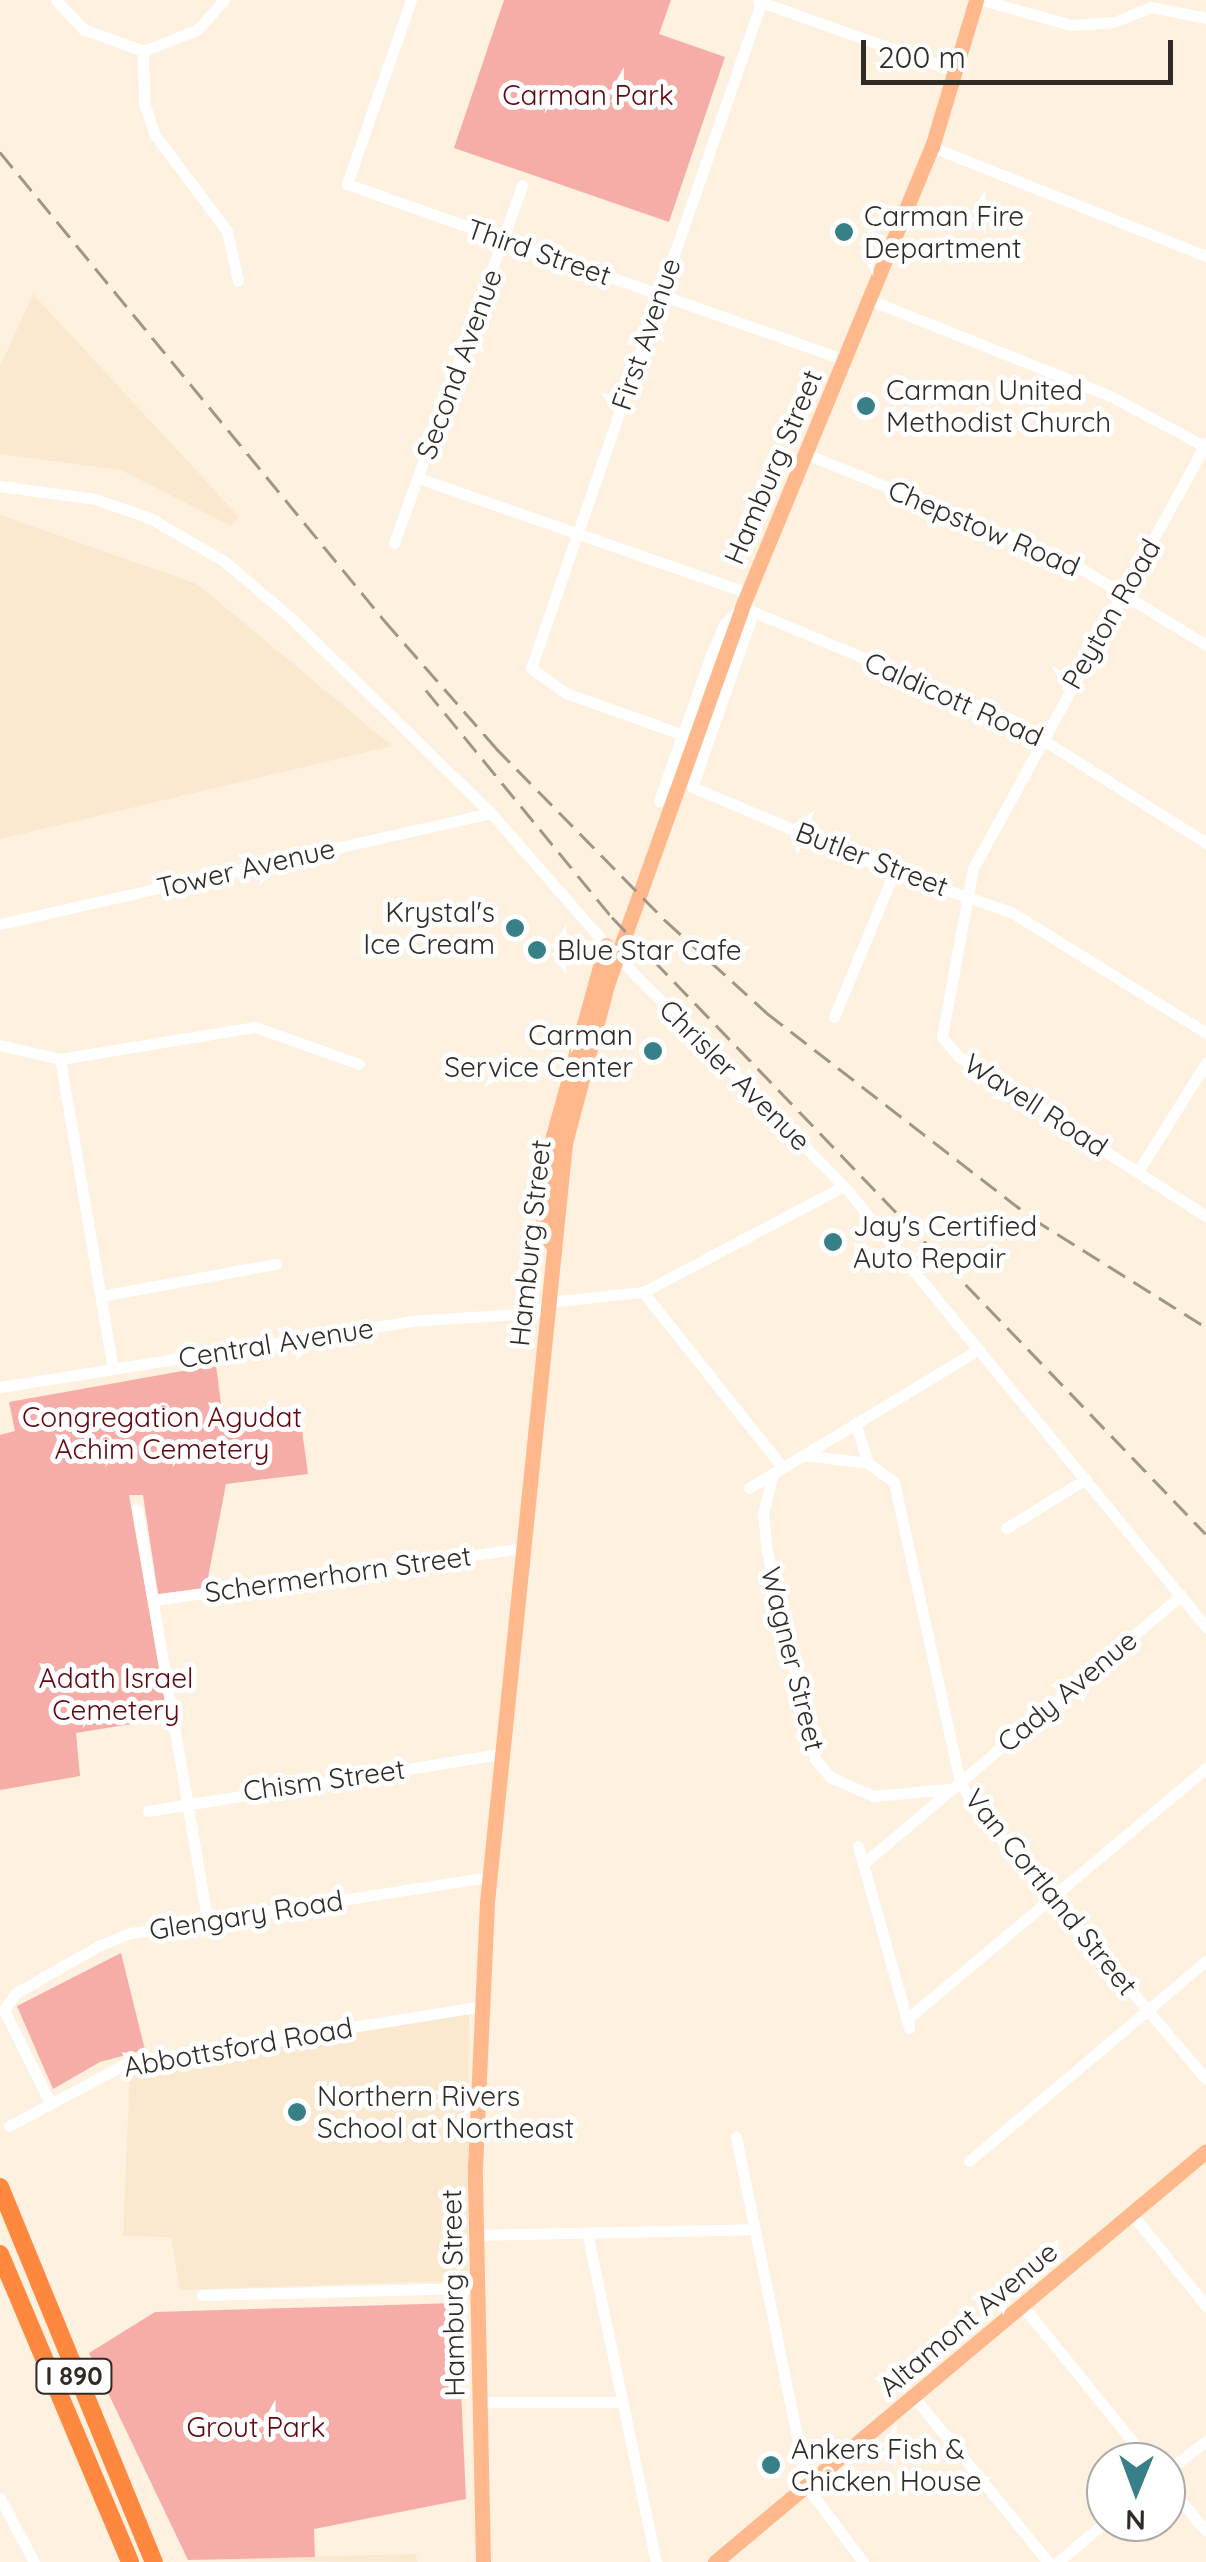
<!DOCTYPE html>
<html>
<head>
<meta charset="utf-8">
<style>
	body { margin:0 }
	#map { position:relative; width:1206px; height:2562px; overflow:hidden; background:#fef1df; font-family:Quicksand,sans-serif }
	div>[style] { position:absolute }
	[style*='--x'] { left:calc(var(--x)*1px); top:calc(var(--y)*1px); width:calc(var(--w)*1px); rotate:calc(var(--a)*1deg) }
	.built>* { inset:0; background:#fae8cf }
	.green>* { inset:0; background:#f6ada7 }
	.minor>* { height:11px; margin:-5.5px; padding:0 5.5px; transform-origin:5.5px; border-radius:5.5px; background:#fff }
	.major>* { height:15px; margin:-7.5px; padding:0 7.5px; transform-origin:7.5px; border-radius:7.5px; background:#feb88b }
	.highway>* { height:18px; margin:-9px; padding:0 9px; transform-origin:9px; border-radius:9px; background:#fd883e }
	.rail>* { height:2.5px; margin-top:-1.25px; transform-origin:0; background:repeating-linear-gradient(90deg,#9f9689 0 20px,transparent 0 30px) }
	.dots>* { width:28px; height:28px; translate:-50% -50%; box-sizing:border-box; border:5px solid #fff; border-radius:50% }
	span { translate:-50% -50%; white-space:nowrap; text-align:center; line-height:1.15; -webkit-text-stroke:10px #fff; paint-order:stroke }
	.shield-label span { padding:2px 8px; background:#fff; border:2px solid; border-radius:8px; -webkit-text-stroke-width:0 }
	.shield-label { font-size:25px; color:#302b24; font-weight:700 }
	.park-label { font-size:28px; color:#630610 }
	.poi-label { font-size:28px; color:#302b24 }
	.left { translate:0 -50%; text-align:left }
	.right { translate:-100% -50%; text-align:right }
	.street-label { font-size:28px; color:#302b24 }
	.north { position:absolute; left:1086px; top:2442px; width:100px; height:100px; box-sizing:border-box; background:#fff; border:2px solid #acaaa7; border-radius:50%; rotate:181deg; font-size:28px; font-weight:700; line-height:40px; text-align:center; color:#302b24 }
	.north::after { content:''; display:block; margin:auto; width:35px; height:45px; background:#388088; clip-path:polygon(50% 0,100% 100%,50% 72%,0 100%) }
	.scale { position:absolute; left:861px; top:40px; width:312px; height:45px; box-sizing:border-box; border:5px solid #302b24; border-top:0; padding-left:12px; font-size:30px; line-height:35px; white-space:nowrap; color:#302b24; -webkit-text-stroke:8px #fff; paint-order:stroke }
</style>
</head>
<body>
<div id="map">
	<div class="built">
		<i style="clip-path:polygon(33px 294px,239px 517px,231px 526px,121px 470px,0 454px,0 367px)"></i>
		<i style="clip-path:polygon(0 515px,197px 584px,392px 746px,0 839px)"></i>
		<i style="clip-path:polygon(469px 2014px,467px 2280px,180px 2290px,171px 2237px,123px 2236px,130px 2069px)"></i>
		<i style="clip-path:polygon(416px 2554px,417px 2562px,188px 2560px)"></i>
	</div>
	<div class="green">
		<i style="clip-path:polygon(504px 0,671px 0,659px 34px,725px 57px,669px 222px,454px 148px)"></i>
		<i style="clip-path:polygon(216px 1365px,223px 1420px,299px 1408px,308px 1474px,226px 1484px,206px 1588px,158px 1594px,143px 1495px,129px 1495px,168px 1718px,76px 1733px,80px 1776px,0 1790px,0 1435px,15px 1431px,9px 1402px)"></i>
		<i style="clip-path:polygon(121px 1953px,145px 2050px,100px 2062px,53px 2089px,17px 2006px)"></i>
		<i style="clip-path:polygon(457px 2303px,466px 2499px,314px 2529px,315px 2557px,188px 2560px,89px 2353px,155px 2312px)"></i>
	</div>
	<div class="minor">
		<i style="--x:56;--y:0;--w:40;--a:47"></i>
		<i style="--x:83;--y:29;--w:64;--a:20.1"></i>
		<i style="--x:143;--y:51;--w:58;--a:-21.3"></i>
		<i style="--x:197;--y:30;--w:40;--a:-48"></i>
		<i style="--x:411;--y:0;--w:195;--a:109.2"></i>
		<i style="--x:347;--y:184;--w:528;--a:19.46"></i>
		<i style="--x:982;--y:0;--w:92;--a:15.7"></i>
		<i style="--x:1071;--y:25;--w:43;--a:-4"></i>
		<i style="--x:1114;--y:22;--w:40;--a:-22"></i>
		<i style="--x:1151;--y:7;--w:56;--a:11.3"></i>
		<i style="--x:758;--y:1;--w:211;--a:19.6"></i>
		<i style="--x:143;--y:51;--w:52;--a:88.9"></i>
		<i style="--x:144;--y:103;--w:34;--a:71"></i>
		<i style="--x:155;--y:135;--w:120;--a:53.1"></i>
		<i style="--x:227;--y:231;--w:51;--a:77.6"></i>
		<i style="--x:932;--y:147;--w:295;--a:21.7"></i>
		<i style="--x:870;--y:300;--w:261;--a:21.8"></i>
		<i style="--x:1112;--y:397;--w:106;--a:28"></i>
		<i style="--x:1206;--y:443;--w:485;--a:118.7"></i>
		<i style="--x:973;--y:868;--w:172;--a:100.4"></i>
		<i style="--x:942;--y:1037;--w:26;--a:50"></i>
		<i style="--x:959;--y:1057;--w:294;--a:32.8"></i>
		<i style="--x:806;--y:454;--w:282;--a:22.1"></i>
		<i style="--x:1067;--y:560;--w:163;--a:31.4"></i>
		<i style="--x:418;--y:478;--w:349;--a:19.2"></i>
		<i style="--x:0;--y:486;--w:96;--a:7.8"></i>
		<i style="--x:95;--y:499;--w:58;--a:19.1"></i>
		<i style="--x:150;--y:518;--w:86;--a:30.2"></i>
		<i style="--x:224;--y:561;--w:87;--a:40.3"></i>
		<i style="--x:290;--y:617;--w:281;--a:44.3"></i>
		<i style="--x:491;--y:813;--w:175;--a:48.9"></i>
		<i style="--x:606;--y:945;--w:339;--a:45.4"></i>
		<i style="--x:844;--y:1186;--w:571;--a:50.62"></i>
		<i style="--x:394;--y:543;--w:380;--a:-70.3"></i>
		<i style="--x:753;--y:613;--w:184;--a:109.3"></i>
		<i style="--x:692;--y:787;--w:219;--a:22.8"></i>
		<i style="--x:894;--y:872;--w:124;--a:18.9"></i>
		<i style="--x:1011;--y:912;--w:229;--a:31.8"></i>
		<i style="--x:681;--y:734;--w:122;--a:-160.4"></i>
		<i style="--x:566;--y:693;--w:43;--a:-144.5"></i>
		<i style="--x:531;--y:668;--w:707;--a:-70.92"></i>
		<i style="--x:659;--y:801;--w:158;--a:-70.4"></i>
		<i style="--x:712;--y:652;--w:32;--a:-66"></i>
		<i style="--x:725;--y:623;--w:23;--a:-43"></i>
		<i style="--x:742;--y:607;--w:290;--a:22.7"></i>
		<i style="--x:1010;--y:719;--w:232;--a:32.3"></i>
		<i style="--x:0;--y:924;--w:503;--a:-12.74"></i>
		<i style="--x:834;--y:1017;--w:157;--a:-67.5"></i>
		<i style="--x:0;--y:1045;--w:62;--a:13.1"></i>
		<i style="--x:60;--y:1059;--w:198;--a:-9.3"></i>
		<i style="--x:255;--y:1027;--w:110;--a:19.6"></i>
		<i style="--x:60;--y:1059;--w:314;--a:80.3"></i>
		<i style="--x:1138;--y:1171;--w:128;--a:-57.8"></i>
		<i style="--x:643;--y:1292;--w:223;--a:51.5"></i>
		<i style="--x:101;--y:1296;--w:178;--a:-10.4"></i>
		<i style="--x:0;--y:1387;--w:415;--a:-9.1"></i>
		<i style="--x:410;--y:1321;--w:125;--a:-3.7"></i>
		<i style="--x:535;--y:1313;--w:18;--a:-38"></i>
		<i style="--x:549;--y:1302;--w:95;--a:-6.1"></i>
		<i style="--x:643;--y:1292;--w:227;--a:-27.8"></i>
		<i style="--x:855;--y:1423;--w:42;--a:72"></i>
		<i style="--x:804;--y:1455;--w:64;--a:7.1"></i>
		<i style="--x:868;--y:1463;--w:32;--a:36"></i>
		<i style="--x:894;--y:1482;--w:306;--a:77.6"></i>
		<i style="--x:960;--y:1781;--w:26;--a:62"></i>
		<i style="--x:972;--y:1804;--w:361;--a:49.6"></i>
		<i style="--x:773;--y:1473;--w:42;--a:103.7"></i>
		<i style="--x:763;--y:1514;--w:38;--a:84"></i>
		<i style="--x:767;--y:1552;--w:212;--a:76.9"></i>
		<i style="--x:815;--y:1759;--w:23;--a:50"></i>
		<i style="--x:830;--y:1777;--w:47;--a:23.8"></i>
		<i style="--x:873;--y:1796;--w:76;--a:-5.3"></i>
		<i style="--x:749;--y:1488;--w:269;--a:-31.1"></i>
		<i style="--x:137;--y:1509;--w:417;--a:80.3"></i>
		<i style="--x:1006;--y:1528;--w:94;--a:-31.5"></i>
		<i style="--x:154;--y:1600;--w:373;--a:-8"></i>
		<i style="--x:148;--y:1811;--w:358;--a:-9.2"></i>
		<i style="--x:858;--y:1846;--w:189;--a:74.3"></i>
		<i style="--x:863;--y:1864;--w:417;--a:-40.2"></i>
		<i style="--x:907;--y:2019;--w:390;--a:-40"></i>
		<i style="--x:50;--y:2103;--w:104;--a:-116.3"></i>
		<i style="--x:4;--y:2010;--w:21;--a:-55"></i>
		<i style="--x:16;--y:1993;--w:95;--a:-29.8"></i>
		<i style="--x:98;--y:1946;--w:35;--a:-22"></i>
		<i style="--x:131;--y:1933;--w:361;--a:-8.9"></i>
		<i style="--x:9;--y:2126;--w:134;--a:-28.1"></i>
		<i style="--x:127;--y:2063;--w:360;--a:-9.1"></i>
		<i style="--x:736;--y:2137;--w:357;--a:78.5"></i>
		<i style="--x:807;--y:2487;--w:94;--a:53.3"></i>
		<i style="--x:969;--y:2161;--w:310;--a:-40.2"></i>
		<i style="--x:1132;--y:2214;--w:118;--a:51.2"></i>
		<i style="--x:587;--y:2232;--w:337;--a:78.2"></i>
		<i style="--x:476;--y:2235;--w:279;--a:-1.2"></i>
		<i style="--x:202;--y:2295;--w:275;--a:-1.5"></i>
		<i style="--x:1022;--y:2305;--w:202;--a:51"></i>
		<i style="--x:914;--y:2397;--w:213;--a:50.9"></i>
		<i style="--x:481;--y:2402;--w:141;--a:0"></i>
		<i style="--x:1166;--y:2472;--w:51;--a:-37.8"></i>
		<i style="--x:1166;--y:2483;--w:62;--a:50.2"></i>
		<i style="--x:0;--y:2498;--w:72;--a:62"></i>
		<i style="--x:1058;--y:2562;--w:63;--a:-40.5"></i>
	</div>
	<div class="major">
		<i style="--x:553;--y:1246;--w:20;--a:-123"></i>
		<i style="--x:542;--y:1229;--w:94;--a:-83.3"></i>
		<i style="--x:553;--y:1136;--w:198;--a:-74.5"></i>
		<i style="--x:483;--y:2562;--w:395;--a:-91.2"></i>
		<i style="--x:475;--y:2167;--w:265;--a:-87.4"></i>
		<i style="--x:487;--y:1902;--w:763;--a:-84.13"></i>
		<i style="--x:565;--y:1143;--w:163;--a:-75.1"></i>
		<i style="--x:607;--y:985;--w:401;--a:-70.3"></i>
		<i style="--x:742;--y:607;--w:498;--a:-67.6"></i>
		<i style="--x:932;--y:147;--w:153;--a:-73.3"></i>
		<i style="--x:715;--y:2562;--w:640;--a:-39.93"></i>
	</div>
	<div class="highway">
		<i style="--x:0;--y:2187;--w:405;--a:67.7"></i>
		<i style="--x:0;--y:2254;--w:334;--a:67.1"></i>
	</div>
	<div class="rail">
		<i style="--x:0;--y:152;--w:607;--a:50.62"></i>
		<i style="--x:385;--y:621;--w:169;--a:48.8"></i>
		<i style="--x:496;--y:748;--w:243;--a:45.5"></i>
		<i style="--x:666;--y:921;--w:137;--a:42.3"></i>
		<i style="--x:767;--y:1013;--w:335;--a:37.7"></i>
		<i style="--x:1032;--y:1218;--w:205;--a:32.1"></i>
		<i style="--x:426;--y:690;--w:293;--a:50.7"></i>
		<i style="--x:612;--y:917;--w:856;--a:46.09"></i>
	</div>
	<div class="dots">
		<i style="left:844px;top:232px;background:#388088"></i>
		<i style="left:866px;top:406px;background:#388088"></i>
		<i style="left:515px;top:928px;background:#388088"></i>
		<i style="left:537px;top:950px;background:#388088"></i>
		<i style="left:653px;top:1051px;background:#388088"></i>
		<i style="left:833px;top:1242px;background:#388088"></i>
		<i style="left:297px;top:2112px;background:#388088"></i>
		<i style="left:771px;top:2465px;background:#388088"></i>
	</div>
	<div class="shield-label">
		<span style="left:74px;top:2376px">I 890</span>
	</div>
	<div class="park-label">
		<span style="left:588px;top:95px">Carman Park</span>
		<span style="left:162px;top:1433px">Congregation Agudat<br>Achim Cemetery</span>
		<span style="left:116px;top:1694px">Adath Israel<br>Cemetery</span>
		<span style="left:256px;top:2427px">Grout Park</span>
	</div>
	<div class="poi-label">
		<span class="left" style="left:864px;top:232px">Carman Fire<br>Department</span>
		<span class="left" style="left:886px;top:406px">Carman United<br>Methodist Church</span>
		<span class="right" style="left:495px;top:928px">Krystal's<br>Ice Cream</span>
		<span class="left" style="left:557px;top:950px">Blue Star Cafe</span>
		<span class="right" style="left:633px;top:1051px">Carman<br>Service Center</span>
		<span class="left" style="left:853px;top:1242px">Jay's Certified<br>Auto Repair</span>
		<span class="left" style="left:317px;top:2112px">Northern Rivers<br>School at Northeast</span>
		<span class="left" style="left:791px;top:2465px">Ankers Fish &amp;<br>Chicken House</span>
	</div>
	<div class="street-label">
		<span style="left:539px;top:252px;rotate:19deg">Third Street</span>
		<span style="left:646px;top:334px;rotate:-71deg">First Avenue</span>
		<span style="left:459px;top:364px;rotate:-70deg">Second Avenue</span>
		<span style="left:773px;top:467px;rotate:-67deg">Hamburg Street</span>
		<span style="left:984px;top:528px;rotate:23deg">Chepstow Road</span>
		<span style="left:1111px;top:614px;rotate:-60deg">Peyton Road</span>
		<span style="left:954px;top:699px;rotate:24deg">Caldicott Road</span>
		<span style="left:872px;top:859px;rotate:21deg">Butler Street</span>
		<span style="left:246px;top:868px;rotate:-13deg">Tower Avenue</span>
		<span style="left:735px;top:1075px;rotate:45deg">Chrisler Avenue</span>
		<span style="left:1036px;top:1105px;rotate:33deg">Wavell Road</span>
		<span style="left:530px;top:1243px;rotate:-84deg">Hamburg Street</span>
		<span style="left:276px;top:1343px;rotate:-9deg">Central Avenue</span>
		<span style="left:338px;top:1574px;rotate:-8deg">Schermerhorn Street</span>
		<span style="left:793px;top:1659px;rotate:76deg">Wagner Street</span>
		<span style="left:1067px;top:1691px;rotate:-40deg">Cady Avenue</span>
		<span style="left:324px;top:1780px;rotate:-8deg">Chism Street</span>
		<span style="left:1051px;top:1892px;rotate:51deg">Van Cortland Street</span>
		<span style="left:246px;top:1915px;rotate:-9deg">Glengary Road</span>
		<span style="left:238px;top:2047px;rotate:-10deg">Abbottsford Road</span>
		<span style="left:453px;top:2293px;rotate:-91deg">Hamburg Street</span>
		<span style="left:968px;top:2319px;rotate:-40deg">Altamont Avenue</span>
	</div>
	<div class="north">N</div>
	<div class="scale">200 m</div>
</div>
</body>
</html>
